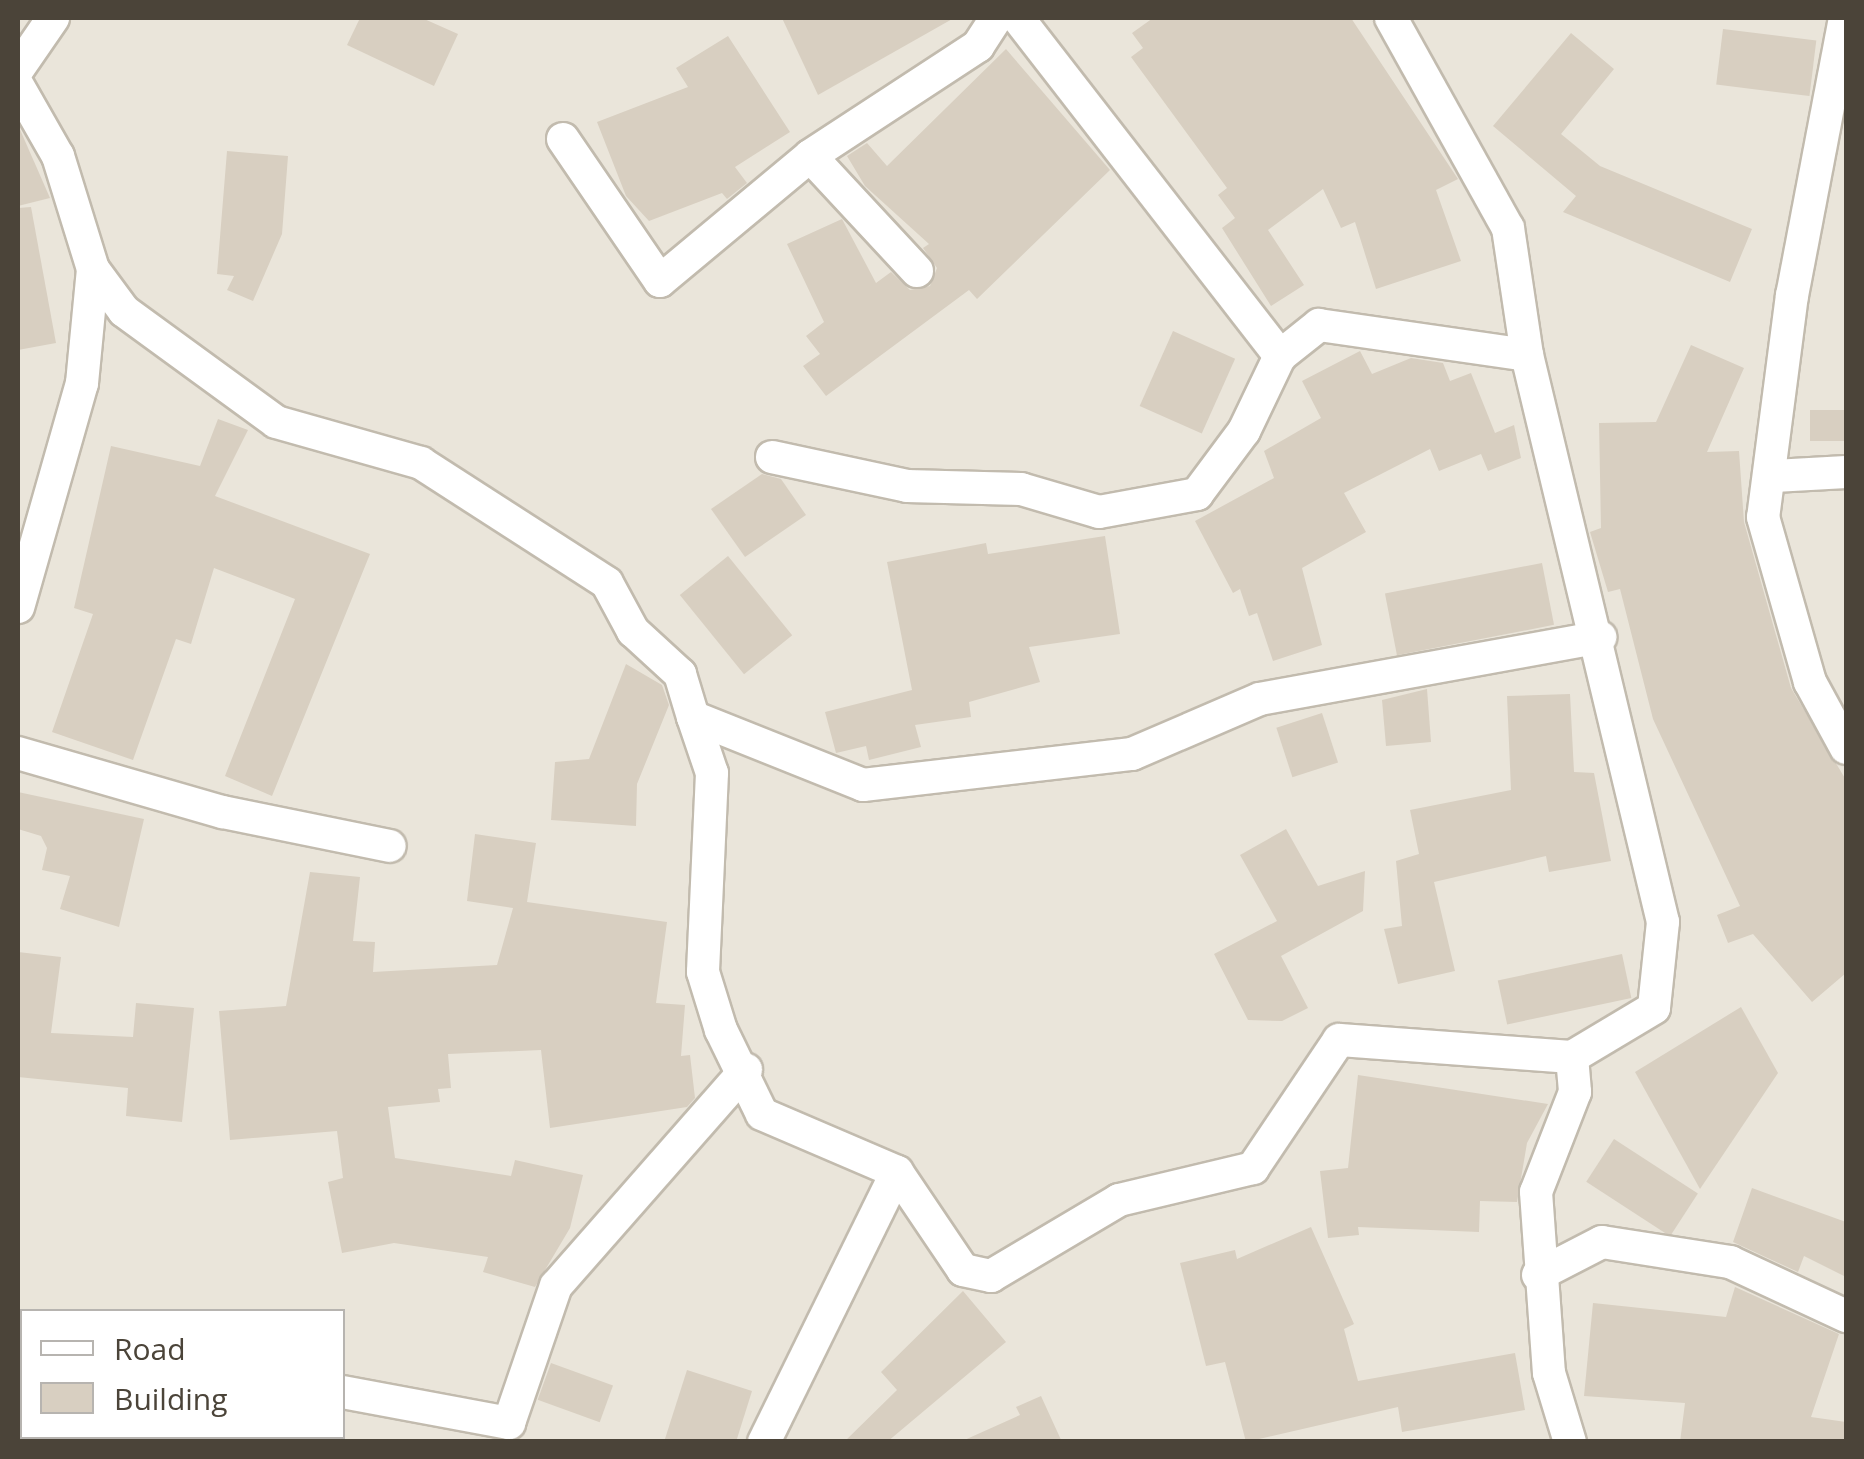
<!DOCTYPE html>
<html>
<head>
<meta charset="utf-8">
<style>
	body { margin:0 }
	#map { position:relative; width:1864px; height:1459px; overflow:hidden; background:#f6f3ec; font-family:"Open Sans",sans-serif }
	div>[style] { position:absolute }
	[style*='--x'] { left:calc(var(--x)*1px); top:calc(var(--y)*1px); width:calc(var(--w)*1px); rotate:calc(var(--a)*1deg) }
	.residential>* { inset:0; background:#eae5da }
	.building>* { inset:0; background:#d8cfc1; transform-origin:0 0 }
	.roads { filter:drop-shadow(2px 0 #c2bbae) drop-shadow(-2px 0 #c2bbae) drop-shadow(0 2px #c2bbae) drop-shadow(0 -2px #c2bbae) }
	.minor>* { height:32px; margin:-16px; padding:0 16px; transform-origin:16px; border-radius:16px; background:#fff }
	span { translate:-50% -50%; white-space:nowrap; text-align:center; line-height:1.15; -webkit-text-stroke:8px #fff; paint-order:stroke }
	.frame { position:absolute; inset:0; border:20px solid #4b4439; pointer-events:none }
	.legend { position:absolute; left:20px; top:1309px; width:325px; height:130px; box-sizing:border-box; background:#fff; border:2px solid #b7b4b0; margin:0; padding:12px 18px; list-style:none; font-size:30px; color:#4b4439 }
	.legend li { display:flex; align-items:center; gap:20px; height:50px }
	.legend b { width:50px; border:2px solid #b7b4b0 }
</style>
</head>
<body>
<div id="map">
	<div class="residential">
		<i style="clip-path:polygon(evenodd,18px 18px,1846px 18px,1846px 1441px,18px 1441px,18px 18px,22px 1312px,342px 1312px,342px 1436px,22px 1436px,22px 1312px)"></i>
	</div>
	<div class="building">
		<i style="clip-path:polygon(360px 18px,422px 18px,458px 34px,434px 86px,347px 45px)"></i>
		<i style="clip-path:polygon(782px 18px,954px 18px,818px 95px)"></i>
		<i style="clip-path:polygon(1153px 18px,1351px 18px,1458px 179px,1436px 190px,1461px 261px,1376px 289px,1355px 222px,1341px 228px,1323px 189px,1268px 230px,1304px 285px,1271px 306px,1222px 228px,1235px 218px,1218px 195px,1227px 188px,1131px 57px,1143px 48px,1132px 33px)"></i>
		<i style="left:1723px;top:29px;width:94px;height:56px;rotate:7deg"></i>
		<i style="clip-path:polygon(1571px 33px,1614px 69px,1561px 134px,1600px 166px,1752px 229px,1730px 282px,1563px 212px,1576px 196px,1493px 126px)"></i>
		<i style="clip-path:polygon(728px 36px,790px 132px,735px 167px,747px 183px,727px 199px,722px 193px,649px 221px,626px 196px,597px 122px,688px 87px,676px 68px)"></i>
		<i style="clip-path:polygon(1006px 49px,1110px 170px,977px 299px,969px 290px,826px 396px,803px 366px,820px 354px,806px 336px,824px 322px,787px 244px,842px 219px,876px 283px,891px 272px,910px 290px,930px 286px,937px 268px,923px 248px,929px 244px,865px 186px,847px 156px,867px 143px,887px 166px)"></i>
		<i style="clip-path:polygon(18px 125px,50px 198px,18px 206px)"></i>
		<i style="clip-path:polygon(227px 151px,288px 156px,282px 234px,253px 301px,227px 290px,234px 276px,217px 274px)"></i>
		<i style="clip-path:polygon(31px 207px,56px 343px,18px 350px,18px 208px)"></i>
		<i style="left:1173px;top:331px;width:68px;height:82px;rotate:24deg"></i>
		<i style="clip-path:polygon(1691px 345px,1744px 368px,1707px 452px,1739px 451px,1744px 522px,1791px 688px,1846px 780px,1846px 973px,1812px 1002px,1753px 934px,1728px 943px,1717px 915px,1740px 906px,1653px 719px,1620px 589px,1608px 592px,1590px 532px,1601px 528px,1599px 423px,1656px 422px)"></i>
		<i style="clip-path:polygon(1360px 351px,1372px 374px,1411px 358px,1443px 363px,1450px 381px,1471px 373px,1495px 433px,1514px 425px,1521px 458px,1488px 471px,1481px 454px,1439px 471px,1430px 449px,1344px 493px,1366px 532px,1302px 568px,1322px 645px,1273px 661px,1257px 613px,1249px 616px,1240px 589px,1233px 593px,1195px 521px,1274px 478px,1264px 451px,1321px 418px,1302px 381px)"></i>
		<i style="left:1846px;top:410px;width:31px;height:36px;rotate:90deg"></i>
		<i style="clip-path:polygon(218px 419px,248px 430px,215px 496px,370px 554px,272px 796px,225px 776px,295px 599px,214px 568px,191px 644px,176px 639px,133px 760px,52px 732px,93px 614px,74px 608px,111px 446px,200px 466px)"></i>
		<i style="clip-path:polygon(762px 474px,781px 479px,806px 515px,745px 557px,711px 509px)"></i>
		<i style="clip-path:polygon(1105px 536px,1120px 634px,1029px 647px,1040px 682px,969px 702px,971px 717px,915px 725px,921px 747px,869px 760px,866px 746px,836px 753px,825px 712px,912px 690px,887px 562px,986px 543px,988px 554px)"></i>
		<i style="left:728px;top:556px;width:102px;height:62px;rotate:51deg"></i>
		<i style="left:1542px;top:563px;width:63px;height:160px;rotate:79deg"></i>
		<i style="clip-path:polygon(626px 664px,662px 685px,669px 705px,637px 784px,636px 826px,551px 820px,555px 762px,589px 759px)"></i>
		<i style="clip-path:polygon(1427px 689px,1431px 742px,1386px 746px,1382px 700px)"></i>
		<i style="clip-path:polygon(1570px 694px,1574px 772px,1594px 773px,1611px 861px,1549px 872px,1546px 856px,1434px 882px,1455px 971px,1398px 984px,1384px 929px,1402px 926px,1396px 861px,1419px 854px,1410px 810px,1511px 790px,1507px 696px)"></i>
		<i style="left:1322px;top:713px;width:52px;height:48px;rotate:72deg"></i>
		<i style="clip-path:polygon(18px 792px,144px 819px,119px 927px,60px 909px,70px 876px,42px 870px,47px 848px,41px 836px,18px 829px)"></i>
		<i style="clip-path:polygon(1286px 829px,1318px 886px,1365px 871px,1363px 911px,1281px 956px,1308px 1008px,1282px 1021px,1248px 1020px,1214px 954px,1277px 921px,1240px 855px)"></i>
		<i style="clip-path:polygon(475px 834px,536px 843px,527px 902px,667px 922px,656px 1003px,685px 1005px,681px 1056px,690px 1055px,695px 1098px,687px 1107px,550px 1128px,541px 1050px,448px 1054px,451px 1088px,438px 1089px,440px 1102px,388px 1107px,395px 1158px,511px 1176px,515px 1160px,583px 1175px,570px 1228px,535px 1287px,483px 1272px,488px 1257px,394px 1243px,342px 1253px,328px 1182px,343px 1178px,337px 1131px,230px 1140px,219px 1011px,286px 1006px,310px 872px,360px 877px,353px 941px,375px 942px,373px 972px,497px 965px,513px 908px,467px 901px)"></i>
		<i style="clip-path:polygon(18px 952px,61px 957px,51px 1033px,133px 1037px,136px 1003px,194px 1008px,182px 1122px,126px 1116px,128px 1088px,18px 1077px)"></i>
		<i style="left:1622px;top:954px;width:45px;height:127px;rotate:78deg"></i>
		<i style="clip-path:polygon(1741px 1007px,1778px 1073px,1700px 1189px,1635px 1072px)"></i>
		<i style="clip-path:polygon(1358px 1075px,1548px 1104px,1527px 1143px,1517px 1202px,1480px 1201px,1479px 1232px,1358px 1227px,1359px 1235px,1328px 1238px,1320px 1171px,1348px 1168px)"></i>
		<i style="left:1614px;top:1139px;width:100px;height:51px;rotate:33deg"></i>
		<i style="clip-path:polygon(1752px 1188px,1846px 1222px,1846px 1277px,1804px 1256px,1798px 1272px,1733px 1242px)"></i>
		<i style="clip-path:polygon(1311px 1227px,1354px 1324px,1344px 1329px,1358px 1381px,1515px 1353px,1525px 1410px,1402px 1432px,1398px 1407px,1246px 1442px,1225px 1362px,1206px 1366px,1180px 1263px,1235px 1250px,1237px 1259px)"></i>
		<i style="clip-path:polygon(1735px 1287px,1839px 1334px,1811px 1417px,1846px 1422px,1846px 1442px,1680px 1442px,1685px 1403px,1584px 1396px,1593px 1303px,1726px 1317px)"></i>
		<i style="clip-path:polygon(963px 1291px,1006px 1342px,887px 1442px,844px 1442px,897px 1390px,881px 1372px)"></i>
		<i style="left:551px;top:1363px;width:66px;height:39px;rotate:20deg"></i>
		<i style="clip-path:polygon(687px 1370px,752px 1391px,736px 1442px,664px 1442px)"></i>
		<i style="clip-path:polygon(1041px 1396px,1062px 1442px,960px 1442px,1020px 1415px,1016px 1407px)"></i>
	</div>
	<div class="roads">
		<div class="minor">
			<i style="--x:1018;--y:18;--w:428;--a:52.2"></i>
			<i style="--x:1391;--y:18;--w:240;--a:60.9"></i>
			<i style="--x:1508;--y:228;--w:128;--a:81.5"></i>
			<i style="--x:1527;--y:355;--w:583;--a:76.51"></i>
			<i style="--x:1663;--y:922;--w:86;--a:96"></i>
			<i style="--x:1654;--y:1008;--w:96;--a:149.1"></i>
			<i style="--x:1572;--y:1057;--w:35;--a:85"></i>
			<i style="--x:1575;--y:1092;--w:107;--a:111.3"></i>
			<i style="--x:1536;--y:1192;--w:181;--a:85.9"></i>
			<i style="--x:1549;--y:1373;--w:72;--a:73.1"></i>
			<i style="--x:1845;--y:18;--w:282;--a:100.8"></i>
			<i style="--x:1792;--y:295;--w:224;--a:97.4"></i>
			<i style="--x:1763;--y:517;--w:172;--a:74.1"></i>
			<i style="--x:1810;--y:682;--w:75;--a:61.4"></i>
			<i style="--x:18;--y:69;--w:62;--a:-55.5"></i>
			<i style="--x:18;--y:86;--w:81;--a:60.3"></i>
			<i style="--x:58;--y:156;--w:118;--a:72.8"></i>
			<i style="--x:93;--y:269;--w:115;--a:95.5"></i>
			<i style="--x:82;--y:383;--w:233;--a:105.9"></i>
			<i style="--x:563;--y:139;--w:172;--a:55.7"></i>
			<i style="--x:660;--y:281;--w:195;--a:-39.8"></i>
			<i style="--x:93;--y:269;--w:52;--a:53.6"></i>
			<i style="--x:124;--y:311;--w:188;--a:36.1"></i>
			<i style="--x:276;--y:422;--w:151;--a:15.8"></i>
			<i style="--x:421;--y:463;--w:221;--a:32.8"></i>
			<i style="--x:607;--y:583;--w:55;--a:61.6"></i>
			<i style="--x:633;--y:631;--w:64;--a:42.5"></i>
			<i style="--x:680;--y:674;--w:45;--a:73.2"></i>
			<i style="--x:693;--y:717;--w:183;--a:21.8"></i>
			<i style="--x:863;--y:785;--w:271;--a:-6.6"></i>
			<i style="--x:1132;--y:754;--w:139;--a:-23.3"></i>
			<i style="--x:1260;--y:699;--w:346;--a:-10.3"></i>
			<i style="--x:917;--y:271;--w:157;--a:-132.9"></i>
			<i style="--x:810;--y:156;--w:201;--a:-33.2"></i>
			<i style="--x:978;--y:46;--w:33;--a:-57"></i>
			<i style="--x:772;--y:457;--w:138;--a:12.1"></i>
			<i style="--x:907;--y:486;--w:114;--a:1.5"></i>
			<i style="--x:1021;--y:489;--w:81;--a:16.4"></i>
			<i style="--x:1099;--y:512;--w:100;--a:-10.4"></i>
			<i style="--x:1197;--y:494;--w:79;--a:-53.3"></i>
			<i style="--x:1244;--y:431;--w:83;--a:-64.4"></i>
			<i style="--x:1280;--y:356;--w:50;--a:-38.5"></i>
			<i style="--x:1319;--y:325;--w:210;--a:8.2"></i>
			<i style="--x:1774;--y:476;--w:72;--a:-3.2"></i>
			<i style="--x:693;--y:717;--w:59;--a:71.3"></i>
			<i style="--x:712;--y:773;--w:199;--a:92.6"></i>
			<i style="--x:703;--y:972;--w:61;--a:72.8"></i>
			<i style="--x:721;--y:1030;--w:93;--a:64"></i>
			<i style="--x:762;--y:1114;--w:147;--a:23.2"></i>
			<i style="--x:897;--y:1172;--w:118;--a:56"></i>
			<i style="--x:963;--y:1270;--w:29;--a:12"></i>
			<i style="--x:991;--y:1276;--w:149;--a:-30.7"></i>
			<i style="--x:1119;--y:1200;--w:138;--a:-13.4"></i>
			<i style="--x:1253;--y:1168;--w:154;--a:-56.1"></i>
			<i style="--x:1339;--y:1040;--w:234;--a:4.2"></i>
			<i style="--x:18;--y:753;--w:213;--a:16.1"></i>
			<i style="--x:223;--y:812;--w:170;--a:11.5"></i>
			<i style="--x:1538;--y:1275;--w:72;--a:-27.3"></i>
			<i style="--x:1602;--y:1242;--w:130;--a:8.9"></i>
			<i style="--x:1730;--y:1262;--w:128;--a:25"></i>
			<i style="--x:18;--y:1336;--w:16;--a:76"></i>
			<i style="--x:342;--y:1392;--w:170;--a:10.5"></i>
			<i style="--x:509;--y:1423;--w:145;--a:-71.1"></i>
			<i style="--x:556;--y:1286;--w:288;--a:-48.7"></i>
			<i style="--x:36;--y:1436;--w:6;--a:81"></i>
			<i style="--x:764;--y:1442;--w:301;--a:-63.8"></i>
		</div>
	</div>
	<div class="frame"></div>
	<ul class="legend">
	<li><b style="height:12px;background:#fff"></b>Road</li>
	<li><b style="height:28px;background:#d8cfc1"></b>Building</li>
	</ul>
</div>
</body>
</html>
